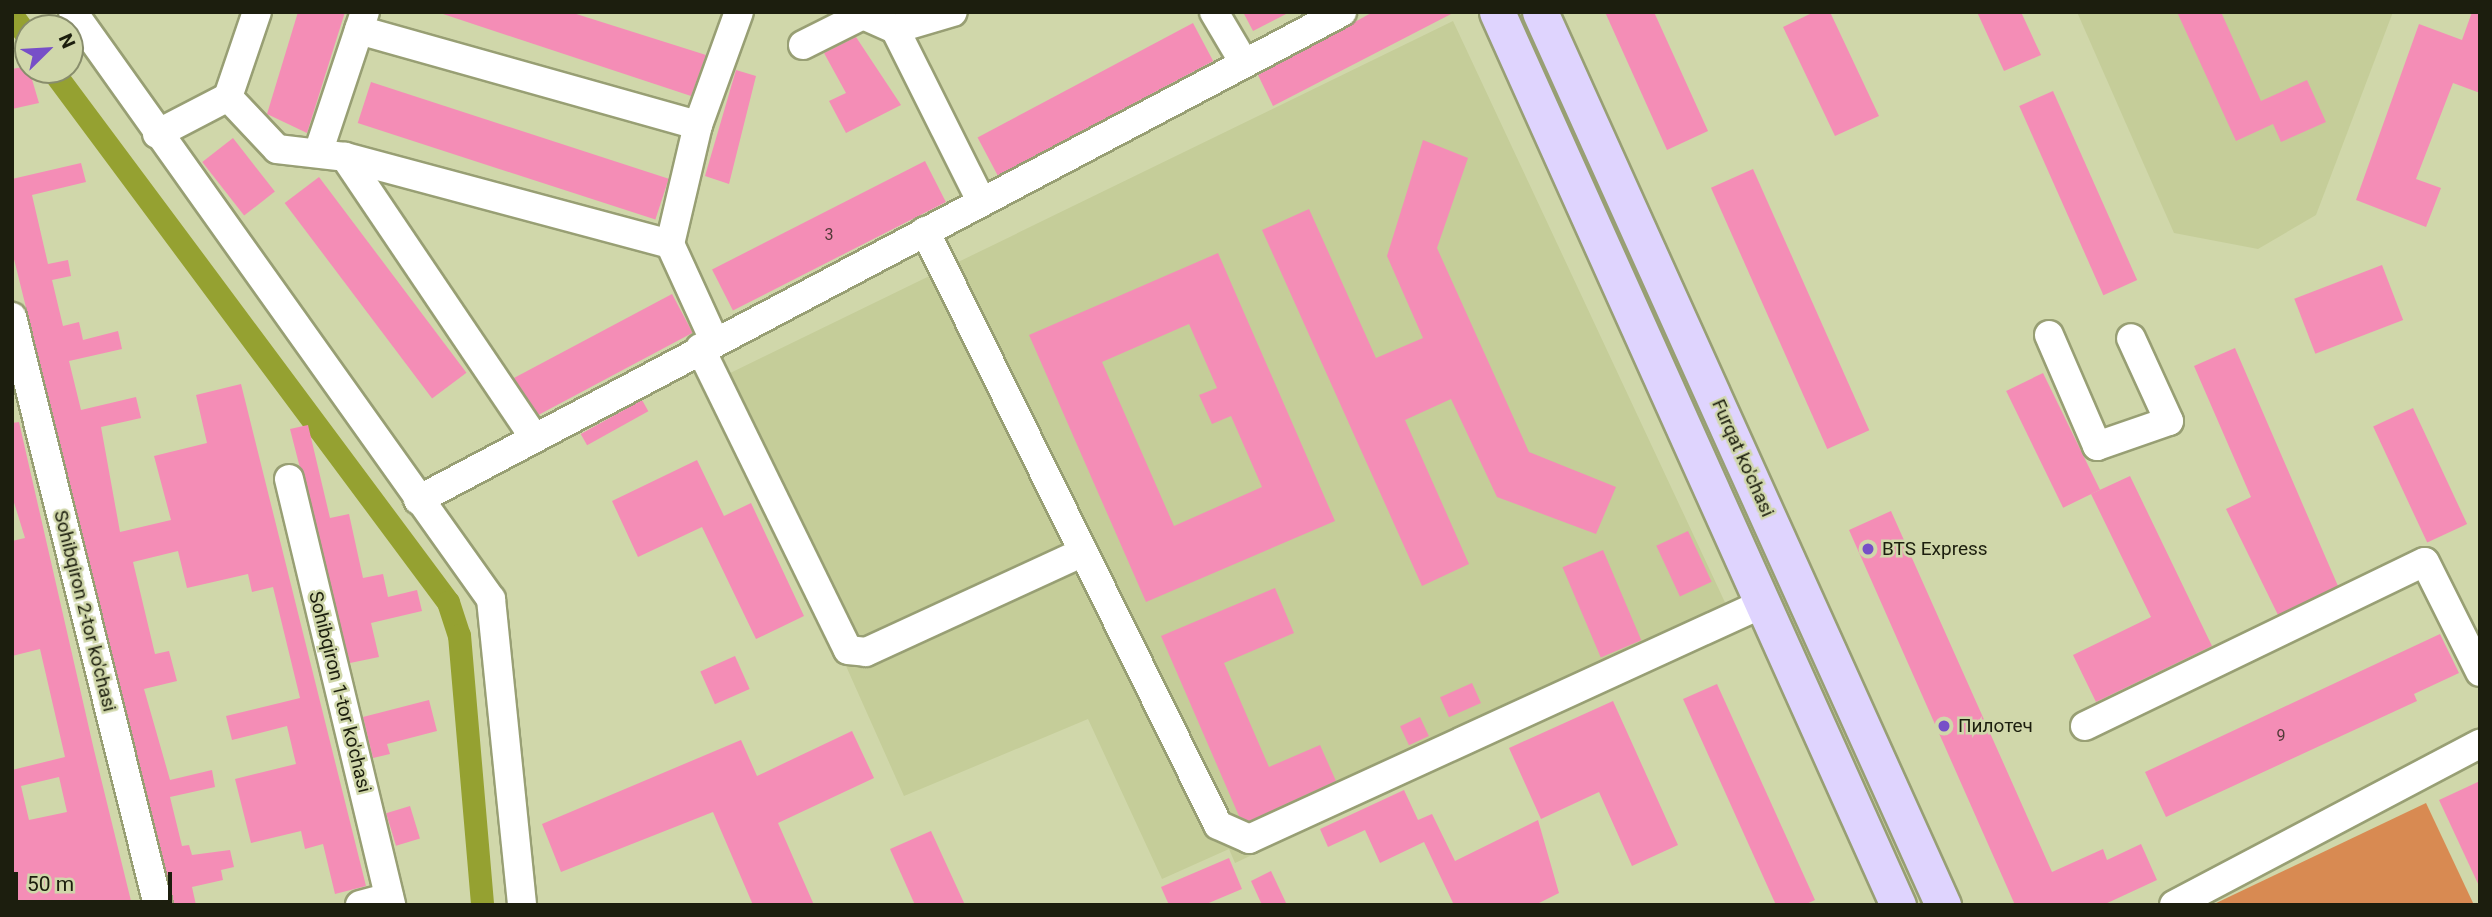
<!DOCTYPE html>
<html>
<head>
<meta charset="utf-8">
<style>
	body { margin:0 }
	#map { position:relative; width:2492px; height:917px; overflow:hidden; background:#d0d7aa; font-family:Roboto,sans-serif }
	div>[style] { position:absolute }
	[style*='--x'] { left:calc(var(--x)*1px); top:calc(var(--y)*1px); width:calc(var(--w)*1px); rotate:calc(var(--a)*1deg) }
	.built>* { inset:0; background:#c5cd99 }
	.green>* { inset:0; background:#d88a52 }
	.canal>* { height:23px; margin:-11.5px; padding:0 11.5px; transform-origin:11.5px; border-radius:11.5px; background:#95a131 }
	.building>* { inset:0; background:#f48db6; transform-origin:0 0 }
	.roads { filter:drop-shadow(2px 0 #989f74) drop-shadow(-2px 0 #989f74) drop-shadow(0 2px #989f74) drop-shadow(0 -2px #989f74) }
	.minor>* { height:28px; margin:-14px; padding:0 14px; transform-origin:14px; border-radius:14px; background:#fff }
	.major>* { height:35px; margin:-17.5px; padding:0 17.5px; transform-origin:17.5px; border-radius:17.5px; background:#dfd4fe }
	.dots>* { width:19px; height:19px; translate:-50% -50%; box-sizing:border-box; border:4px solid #d0d7aa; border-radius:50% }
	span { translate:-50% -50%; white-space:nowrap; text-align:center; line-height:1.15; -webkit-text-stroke:5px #d0d7aa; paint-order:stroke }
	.number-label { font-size:16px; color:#523a38 }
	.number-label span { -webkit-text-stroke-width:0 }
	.street-label { font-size:19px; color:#1c1e0e }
	.poi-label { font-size:19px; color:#1c1e0e }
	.left { translate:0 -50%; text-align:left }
	.frame { position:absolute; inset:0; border:14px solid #1c1e0e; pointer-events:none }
	.north { position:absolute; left:14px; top:14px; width:70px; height:70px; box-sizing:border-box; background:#d0d7aa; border:2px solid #888d6c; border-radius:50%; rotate:66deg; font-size:19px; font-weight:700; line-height:28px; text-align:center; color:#1c1e0e }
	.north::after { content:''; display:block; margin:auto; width:24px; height:32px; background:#774fc8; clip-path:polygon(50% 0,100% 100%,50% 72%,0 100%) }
	.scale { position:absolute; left:14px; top:872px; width:158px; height:32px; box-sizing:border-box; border:4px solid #1c1e0e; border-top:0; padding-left:9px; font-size:21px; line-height:24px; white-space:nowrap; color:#1c1e0e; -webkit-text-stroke:5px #d0d7aa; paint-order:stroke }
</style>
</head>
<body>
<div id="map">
	<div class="built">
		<i style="clip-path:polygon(2077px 12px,2393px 12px,2316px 215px,2258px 249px,2174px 233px)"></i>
		<i style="clip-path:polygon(1453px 21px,1737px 628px,1235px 863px,1229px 849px,1162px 879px,1088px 719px,904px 796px,718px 379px)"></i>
	</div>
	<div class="green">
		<i style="clip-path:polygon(2426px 803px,2474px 905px,2212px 905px)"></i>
	</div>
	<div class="canal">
		<i style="--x:12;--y:15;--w:27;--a:54"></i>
		<i style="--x:52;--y:70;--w:663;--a:53.34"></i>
		<i style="--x:448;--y:602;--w:35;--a:72"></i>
		<i style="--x:459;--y:635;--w:271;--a:85.1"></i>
	</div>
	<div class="building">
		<i style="clip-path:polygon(298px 12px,345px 12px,307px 133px,267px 114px)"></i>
		<i style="clip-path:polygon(437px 12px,570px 12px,706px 55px,691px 96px)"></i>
		<i style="clip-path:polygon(1243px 12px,1290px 12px,1253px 31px)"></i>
		<i style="clip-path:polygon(1373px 12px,1455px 12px,1273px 106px,1258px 75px)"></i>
		<i style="clip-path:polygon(1605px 12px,1654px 12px,1708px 131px,1667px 150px)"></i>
		<i style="clip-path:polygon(1814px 12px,1830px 12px,1879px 116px,1835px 136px,1783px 27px)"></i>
		<i style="clip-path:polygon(1977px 12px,2021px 12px,2041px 55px,2004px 71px)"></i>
		<i style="clip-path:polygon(2177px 12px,2221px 12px,2261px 101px,2307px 80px,2326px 122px,2281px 142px,2273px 124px,2236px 141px)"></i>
		<i style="clip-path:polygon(2472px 12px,2480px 12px,2480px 93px,2453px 83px,2416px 179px,2441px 188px,2426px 227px,2356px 200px,2419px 24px,2462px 40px)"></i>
		<i style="left:1193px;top:23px;width:43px;height:244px;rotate:62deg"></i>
		<i style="clip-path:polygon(856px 37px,901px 105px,846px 133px,829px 101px,846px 93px,824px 53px)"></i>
		<i style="clip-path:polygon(28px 66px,39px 103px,12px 109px,12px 69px)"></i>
		<i style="clip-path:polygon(736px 70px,756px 76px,729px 184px,705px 176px)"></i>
		<i style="left:371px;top:82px;width:313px;height:43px;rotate:18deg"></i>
		<i style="left:2053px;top:91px;width:207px;height:37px;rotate:66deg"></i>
		<i style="left:233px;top:138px;width:68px;height:39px;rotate:52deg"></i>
		<i style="clip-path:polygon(1423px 140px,1468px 158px,1437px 248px,1529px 452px,1616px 487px,1596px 534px,1497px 497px,1451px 399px,1405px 420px,1469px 564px,1422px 586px,1262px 230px,1309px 209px,1376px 358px,1423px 338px,1387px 256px)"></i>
		<i style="left:925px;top:161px;width:46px;height:239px;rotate:63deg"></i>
		<i style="clip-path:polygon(81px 163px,86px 182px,32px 195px,48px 264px,68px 260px,71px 276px,52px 280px,63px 326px,79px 322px,83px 340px,118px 331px,122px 349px,69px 361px,81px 410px,136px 397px,141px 418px,101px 427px,120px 532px,171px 520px,154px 456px,207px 443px,196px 395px,241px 384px,366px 886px,335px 894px,323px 844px,305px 849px,301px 831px,251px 843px,235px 779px,296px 764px,287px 726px,232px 740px,226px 716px,300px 698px,273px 587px,252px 592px,248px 574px,187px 588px,178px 551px,133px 562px,155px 654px,169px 651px,177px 681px,144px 689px,170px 780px,212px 770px,215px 787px,170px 797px,182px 846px,189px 845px,192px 855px,230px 850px,234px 867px,221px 870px,223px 880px,192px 887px,196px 905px,174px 905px,12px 251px,12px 179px)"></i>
		<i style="left:1753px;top:169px;width:286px;height:46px;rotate:66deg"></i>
		<i style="left:319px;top:177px;width:245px;height:43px;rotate:53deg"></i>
		<i style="clip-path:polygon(evenodd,1218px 253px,1335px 521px,1146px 602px,1029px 335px,1218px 253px,1189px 324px,1217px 388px,1199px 395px,1212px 424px,1231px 416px,1262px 487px,1174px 526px,1102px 362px,1189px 324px)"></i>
		<i style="left:2382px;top:265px;width:59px;height:94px;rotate:69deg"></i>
		<i style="left:672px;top:294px;width:44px;height:179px;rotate:62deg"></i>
		<i style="clip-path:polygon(2235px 348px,2338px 586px,2278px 615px,2226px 509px,2251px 497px,2194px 366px)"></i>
		<i style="left:2043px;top:373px;width:130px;height:41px;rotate:64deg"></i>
		<i style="left:642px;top:400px;width:13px;height:70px;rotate:61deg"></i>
		<i style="left:2413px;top:408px;width:128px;height:44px;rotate:65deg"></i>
		<i style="clip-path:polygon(evenodd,19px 422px,94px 750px,132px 905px,12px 905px,12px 770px,65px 757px,40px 649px,12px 656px,12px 541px,25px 538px,12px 496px,12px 423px,19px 422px,59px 777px,67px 812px,29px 820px,21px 786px,59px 777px)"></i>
		<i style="clip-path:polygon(308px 425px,330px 518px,349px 514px,363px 578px,383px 574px,388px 597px,417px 590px,422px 611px,371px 623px,379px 657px,350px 663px,290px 429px)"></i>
		<i style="clip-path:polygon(697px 460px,724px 516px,751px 503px,804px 616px,756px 639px,702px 527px,638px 557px,612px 501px)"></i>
		<i style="clip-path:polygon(2130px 476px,2212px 646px,2096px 702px,2073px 655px,2151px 617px,2091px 494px)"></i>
		<i style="clip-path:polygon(1891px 511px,2052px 872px,2103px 849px,2107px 860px,2141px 844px,2157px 880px,2103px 905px,2015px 905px,1849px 530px)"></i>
		<i style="left:1688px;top:531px;width:56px;height:35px;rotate:65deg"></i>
		<i style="left:1603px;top:550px;width:98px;height:44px;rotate:67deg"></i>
		<i style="clip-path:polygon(1275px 588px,1294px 633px,1224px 663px,1269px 767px,1320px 745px,1336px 781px,1249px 821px,1239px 816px,1161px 636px)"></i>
		<i style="clip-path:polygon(2440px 634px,2459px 673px,2414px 694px,2417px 701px,2166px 817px,2145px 772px)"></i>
		<i style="left:735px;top:656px;width:36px;height:38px;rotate:66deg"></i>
		<i style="left:1472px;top:683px;width:22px;height:35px;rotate:66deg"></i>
		<i style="clip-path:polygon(1717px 684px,1815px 900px,1804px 905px,1776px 905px,1683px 699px)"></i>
		<i style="clip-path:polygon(429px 700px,437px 731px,387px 744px,390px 754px,373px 758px,363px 717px)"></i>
		<i style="clip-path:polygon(1613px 701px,1678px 845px,1632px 866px,1599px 792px,1541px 819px,1509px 748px)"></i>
		<i style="left:1420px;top:717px;width:21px;height:22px;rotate:65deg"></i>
		<i style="clip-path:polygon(852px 731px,874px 778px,778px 823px,814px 905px,753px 905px,713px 812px,561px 872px,542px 824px,741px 740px,757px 776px)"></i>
		<i style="clip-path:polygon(2480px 781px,2480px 888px,2439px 800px)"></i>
		<i style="clip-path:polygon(1404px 790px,1418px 820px,1432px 814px,1455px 861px,1538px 820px,1559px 893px,1535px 905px,1454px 905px,1424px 842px,1380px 863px,1365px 830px,1328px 847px,1320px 829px)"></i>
		<i style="left:410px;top:806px;width:34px;height:25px;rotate:73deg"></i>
		<i style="clip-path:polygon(931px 831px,965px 905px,915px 905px,890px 849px)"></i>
		<i style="clip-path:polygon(1229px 858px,1242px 889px,1204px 905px,1169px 905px,1161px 887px)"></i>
		<i style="clip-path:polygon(1271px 871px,1287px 905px,1262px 905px,1251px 881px)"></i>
	</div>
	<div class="roads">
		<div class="minor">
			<i style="--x:73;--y:12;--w:721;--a:54.55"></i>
			<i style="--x:491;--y:599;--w:308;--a:84.2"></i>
			<i style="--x:1214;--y:12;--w:57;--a:59.4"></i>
			<i style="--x:895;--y:29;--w:192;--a:63.4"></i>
			<i style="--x:359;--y:30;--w:352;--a:15.7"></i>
			<i style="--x:803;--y:45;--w:67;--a:-26.6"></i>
			<i style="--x:863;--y:15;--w:35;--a:24"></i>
			<i style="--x:895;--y:29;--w:60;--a:-16.3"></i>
			<i style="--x:228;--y:97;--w:71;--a:46.7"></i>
			<i style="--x:277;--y:149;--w:68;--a:6.7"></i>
			<i style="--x:345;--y:157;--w:338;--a:56"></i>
			<i style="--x:157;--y:134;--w:80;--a:-27.5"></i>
			<i style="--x:228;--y:97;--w:90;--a:-71.2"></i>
			<i style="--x:318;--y:153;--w:149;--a:-71.6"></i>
			<i style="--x:345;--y:157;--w:336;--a:15"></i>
			<i style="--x:925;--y:231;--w:662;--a:63.74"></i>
			<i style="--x:1218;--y:825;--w:34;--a:24"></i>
			<i style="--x:1249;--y:839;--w:566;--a:-24.62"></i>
			<i style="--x:12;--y:317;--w:606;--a:76.06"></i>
			<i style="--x:2049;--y:335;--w:121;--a:66.6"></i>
			<i style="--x:2097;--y:446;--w:76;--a:-19.1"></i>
			<i style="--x:2169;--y:421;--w:91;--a:-114.6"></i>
			<i style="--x:714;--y:340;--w:106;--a:-114.6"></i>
			<i style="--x:670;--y:244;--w:122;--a:-76.8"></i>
			<i style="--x:698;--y:125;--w:120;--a:-70.1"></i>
			<i style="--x:700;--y:348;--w:336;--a:63.9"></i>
			<i style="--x:848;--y:650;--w:18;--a:6"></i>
			<i style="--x:866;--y:652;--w:239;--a:-24.7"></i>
			<i style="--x:289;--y:479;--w:438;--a:76.5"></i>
			<i style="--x:418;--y:500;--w:1045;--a:-27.84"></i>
			<i style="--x:2085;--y:726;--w:377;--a:-25.8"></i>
			<i style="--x:2425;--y:562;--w:123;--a:63.4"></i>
			<i style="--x:360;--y:905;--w:30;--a:-15"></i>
			<i style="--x:2174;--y:905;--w:346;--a:-27.8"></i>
		</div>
		<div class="major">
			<i style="--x:1497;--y:12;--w:979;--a:65.82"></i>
			<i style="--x:1540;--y:12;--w:980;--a:65.71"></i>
		</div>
	</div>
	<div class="dots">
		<i style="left:1868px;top:549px;background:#774fc8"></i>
		<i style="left:1944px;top:726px;background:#774fc8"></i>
	</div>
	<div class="number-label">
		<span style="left:829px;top:235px">3</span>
		<span style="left:2281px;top:736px">9</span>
	</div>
	<div class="street-label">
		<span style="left:1743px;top:458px;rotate:66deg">Furqat ko'chasi</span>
		<span style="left:85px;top:611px;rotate:76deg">Sohibqiron 2-tor ko'chasi</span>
		<span style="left:340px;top:692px;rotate:76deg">Sohibqiron 1-tor ko'chasi</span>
	</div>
	<div class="poi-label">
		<span class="left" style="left:1882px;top:549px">BTS Express</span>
		<span class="left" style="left:1958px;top:726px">Пилотеч</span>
	</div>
	<div class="frame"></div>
	<div class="north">N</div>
	<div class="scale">50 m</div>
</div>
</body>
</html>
